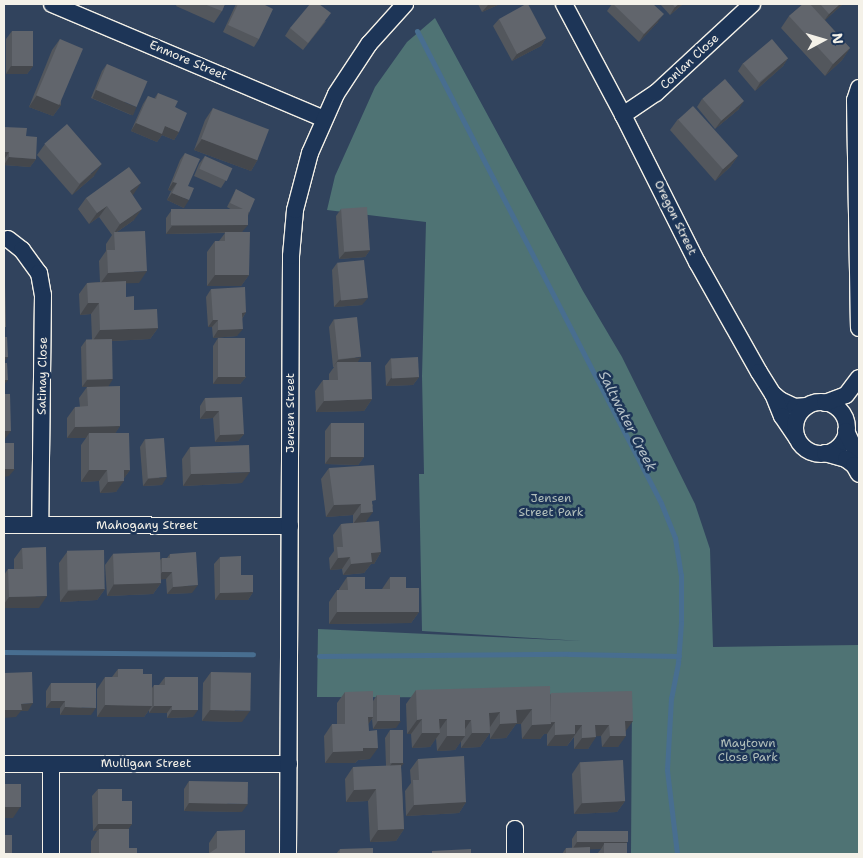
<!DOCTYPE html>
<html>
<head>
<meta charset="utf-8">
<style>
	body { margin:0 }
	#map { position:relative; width:863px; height:858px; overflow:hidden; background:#31435d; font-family:"Shantell Sans",sans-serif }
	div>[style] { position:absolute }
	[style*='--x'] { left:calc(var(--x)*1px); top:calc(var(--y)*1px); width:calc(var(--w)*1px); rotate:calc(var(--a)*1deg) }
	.green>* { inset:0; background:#4f7374 }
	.stream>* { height:5px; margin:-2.5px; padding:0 2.5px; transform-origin:2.5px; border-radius:2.5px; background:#486e90 }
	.roads { filter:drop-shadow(1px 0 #f4f1e8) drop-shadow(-1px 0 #f4f1e8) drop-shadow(0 1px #f4f1e8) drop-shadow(0 -1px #f4f1e8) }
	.minor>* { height:16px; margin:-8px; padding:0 8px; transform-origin:8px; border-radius:8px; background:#1d3557 }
	.minor>.ring { margin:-8px; padding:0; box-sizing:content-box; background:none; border:16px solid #1d3557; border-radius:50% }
	.wall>* { inset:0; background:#53575d }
	.shaded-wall>* { inset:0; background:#44474c; transform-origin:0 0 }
	.building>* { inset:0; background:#61656c; transform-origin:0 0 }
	span { translate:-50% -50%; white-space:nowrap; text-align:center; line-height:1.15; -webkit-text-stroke:5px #1d3557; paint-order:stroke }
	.street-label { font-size:12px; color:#f4f1e8 }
	.park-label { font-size:12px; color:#b2bfba }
	.water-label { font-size:14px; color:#b8c3c9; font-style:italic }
	.frame { position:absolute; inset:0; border:5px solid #f4f1e8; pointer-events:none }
	.north { position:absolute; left:798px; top:15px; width:50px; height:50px; -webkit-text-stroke:4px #1d3557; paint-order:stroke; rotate:84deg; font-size:14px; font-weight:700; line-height:20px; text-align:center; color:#f4f1e8 }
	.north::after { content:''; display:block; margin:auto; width:18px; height:22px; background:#f4f1e8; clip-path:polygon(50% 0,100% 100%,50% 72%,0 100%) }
</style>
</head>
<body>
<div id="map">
	<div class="green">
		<i style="clip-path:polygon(435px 18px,583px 291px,622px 357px,695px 504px,710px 549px,713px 647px,859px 645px,859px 854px,631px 854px,632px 698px,317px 697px,318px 629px,582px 641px,422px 631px,419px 474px,424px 474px,422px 376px,426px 222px,327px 210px,335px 176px,375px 87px,407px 42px)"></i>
	</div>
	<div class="stream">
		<i style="--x:417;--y:31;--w:531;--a:62.66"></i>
		<i style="--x:661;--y:503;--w:38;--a:68"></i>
		<i style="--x:675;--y:538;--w:37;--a:81"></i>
		<i style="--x:681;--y:575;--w:48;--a:90"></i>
		<i style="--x:681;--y:623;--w:40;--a:94.3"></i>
		<i style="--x:678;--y:663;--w:36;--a:101"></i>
		<i style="--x:671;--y:698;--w:72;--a:93.2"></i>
		<i style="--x:667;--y:770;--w:85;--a:83.2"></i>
		<i style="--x:4;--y:652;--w:249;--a:0.5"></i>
		<i style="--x:319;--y:656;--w:250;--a:-0.5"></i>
		<i style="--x:569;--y:654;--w:110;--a:1"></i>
	</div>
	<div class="roads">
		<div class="minor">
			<i style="--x:52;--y:4;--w:295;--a:22.9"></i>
			<i style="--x:564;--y:4;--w:126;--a:62"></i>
			<i style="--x:623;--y:115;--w:165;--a:63.3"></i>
			<i style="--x:697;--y:262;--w:126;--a:60.6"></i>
			<i style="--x:759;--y:372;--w:26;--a:58"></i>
			<i style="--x:773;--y:394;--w:9;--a:41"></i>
			<i style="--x:780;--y:400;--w:17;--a:25"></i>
			<i style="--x:795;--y:407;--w:12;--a:-5"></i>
			<i style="--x:859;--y:88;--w:13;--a:108"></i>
			<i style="--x:855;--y:100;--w:228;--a:89"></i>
			<i style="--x:623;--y:115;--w:40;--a:-34"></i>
			<i style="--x:656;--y:93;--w:131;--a:-42.8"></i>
			<i style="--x:8;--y:239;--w:18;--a:38"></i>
			<i style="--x:22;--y:250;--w:29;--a:54"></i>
			<i style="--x:39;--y:273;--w:22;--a:80"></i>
			<i style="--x:43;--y:295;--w:230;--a:90.7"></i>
			<i style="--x:773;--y:394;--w:24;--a:68"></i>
			<i style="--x:782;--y:416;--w:27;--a:56"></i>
			<i class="ring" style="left:795px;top:402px;width:36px;height:36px"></i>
			<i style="--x:825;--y:403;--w:22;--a:-21"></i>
			<i style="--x:846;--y:395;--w:21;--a:-53"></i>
			<i style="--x:846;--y:431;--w:31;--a:65"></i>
			<i style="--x:825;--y:453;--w:22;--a:16"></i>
			<i style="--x:846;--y:459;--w:10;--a:37"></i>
			<i style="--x:854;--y:465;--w:10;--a:61"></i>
			<i style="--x:4;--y:525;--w:286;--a:0.2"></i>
			<i style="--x:4;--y:764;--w:285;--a:0"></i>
			<i style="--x:51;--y:764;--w:90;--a:90"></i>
			<i style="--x:288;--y:854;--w:598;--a:-89.71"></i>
			<i style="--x:291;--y:256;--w:46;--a:-85"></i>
			<i style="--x:295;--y:210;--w:59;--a:-75.3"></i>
			<i style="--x:310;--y:153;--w:64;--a:-66.2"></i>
			<i style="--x:336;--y:94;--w:60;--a:-56.6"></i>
			<i style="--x:369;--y:44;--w:54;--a:-48"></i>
			<i style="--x:515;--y:854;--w:25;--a:-90"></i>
		</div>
	</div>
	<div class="wall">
		<i style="clip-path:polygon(177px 4px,225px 4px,222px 11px,214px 23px,176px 6px)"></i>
		<i style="clip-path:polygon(236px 4px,263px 4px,259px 39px,254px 47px,223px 32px)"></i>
		<i style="clip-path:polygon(478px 4px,500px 4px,482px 12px)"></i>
		<i style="clip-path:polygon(612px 4px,653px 4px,658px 22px,639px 42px,607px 11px)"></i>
		<i style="clip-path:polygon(660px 4px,683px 4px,670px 15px)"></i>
		<i style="clip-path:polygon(803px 4px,843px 4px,825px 20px,850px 48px,842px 60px,825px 76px,781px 28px,789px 16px)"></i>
		<i style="clip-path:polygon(499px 19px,546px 38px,541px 46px,512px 61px,493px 26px)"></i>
		<i style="clip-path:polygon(326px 21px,303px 50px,285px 36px,290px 28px)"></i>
		<i style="clip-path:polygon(12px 31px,33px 66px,27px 74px,6px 74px,6px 39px)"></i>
		<i style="clip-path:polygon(60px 39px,61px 105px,53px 116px,29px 107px,52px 50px)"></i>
		<i style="clip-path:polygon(788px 58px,783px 66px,755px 91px,738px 71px,743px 63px)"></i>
		<i style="clip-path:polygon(107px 64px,131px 115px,91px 98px,102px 71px)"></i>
		<i style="clip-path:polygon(158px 93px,175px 107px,179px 132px,174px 140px,162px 135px,157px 142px,131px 131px,143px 104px,148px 96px,154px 99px)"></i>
		<i style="clip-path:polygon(702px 99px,739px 109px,715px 129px,697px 107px)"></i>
		<i style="clip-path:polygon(213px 108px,258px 159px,251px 171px,194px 150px,205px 120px)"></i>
		<i style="clip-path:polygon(678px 119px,738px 156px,730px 167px,715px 181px,670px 130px)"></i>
		<i style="clip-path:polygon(4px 127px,36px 159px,30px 167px,4px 165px)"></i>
		<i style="clip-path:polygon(45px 144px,94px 176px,72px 195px,37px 155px)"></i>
		<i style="clip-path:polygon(185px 153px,184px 208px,167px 200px,171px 191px,168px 190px,180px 160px)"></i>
		<i style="clip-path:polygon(205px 156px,226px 180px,221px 188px,194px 176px,199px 164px)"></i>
		<i style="clip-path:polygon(236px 189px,249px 213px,242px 232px,249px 275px,241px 286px,207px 286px,207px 252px,215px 241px,219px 241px,225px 233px,166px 234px,166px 218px,171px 211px,232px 210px,227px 207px)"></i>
		<i style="clip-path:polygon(132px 195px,134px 220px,117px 232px,139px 283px,126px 283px,126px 297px,134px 310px,158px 328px,150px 339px,112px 341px,108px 386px,120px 426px,115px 433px,130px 470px,124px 478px,116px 492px,100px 493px,99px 481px,81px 482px,81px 445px,86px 438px,67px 438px,67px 418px,75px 407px,80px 407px,79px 398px,87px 387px,82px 387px,81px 347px,86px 340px,92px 340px,91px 314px,80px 315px,79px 294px,87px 283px,100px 282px,99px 261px,106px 251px,106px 244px,112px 235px,99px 217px,89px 224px,78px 209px,86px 198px)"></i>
		<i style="clip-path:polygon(341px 209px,370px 250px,365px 257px,339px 259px,336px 216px)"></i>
		<i style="clip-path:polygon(337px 263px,362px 305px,334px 307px,332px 270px)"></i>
		<i style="clip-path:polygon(211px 289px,246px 312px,242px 319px,237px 336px,213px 338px,212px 327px,208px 327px,206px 297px)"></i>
		<i style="clip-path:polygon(334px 319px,358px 362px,372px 399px,364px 411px,316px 412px,315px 391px,323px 380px,329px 380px,329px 374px,334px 367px,333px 367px,329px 327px)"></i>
		<i style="clip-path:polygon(218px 338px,246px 377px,240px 384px,213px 384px,213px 346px)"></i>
		<i style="clip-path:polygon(391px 358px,419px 377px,413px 385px,386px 386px,385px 366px)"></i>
		<i style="clip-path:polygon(205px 398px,244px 434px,238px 441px,215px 442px,213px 418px,200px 419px,200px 406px)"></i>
		<i style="clip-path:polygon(331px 423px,364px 457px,358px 465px,325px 464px,325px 431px)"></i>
		<i style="clip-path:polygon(145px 439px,162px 485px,143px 486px,140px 447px)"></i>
		<i style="clip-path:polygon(190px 447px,242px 483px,183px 486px,182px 459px)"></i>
		<i style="clip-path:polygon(329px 468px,373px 505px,366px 522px,381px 552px,374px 564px,371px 564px,364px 573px,343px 575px,342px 569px,330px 570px,329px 558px,334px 551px,333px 535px,341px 524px,353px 523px,353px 515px,326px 517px,321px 479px)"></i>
		<i style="clip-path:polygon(22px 548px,39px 608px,4px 608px,4px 575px,8px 569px,14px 569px,14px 559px)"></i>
		<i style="clip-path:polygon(67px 552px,105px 589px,97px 600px,60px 602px,59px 563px)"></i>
		<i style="clip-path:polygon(113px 554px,160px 560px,162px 558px,167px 558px,170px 554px,192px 593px,167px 594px,166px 579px,161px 579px,161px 583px,153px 594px,107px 596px,105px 565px)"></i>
		<i style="clip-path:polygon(220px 557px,241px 575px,253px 592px,248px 600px,215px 600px,214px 564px)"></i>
		<i style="clip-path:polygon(347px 577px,365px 589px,382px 589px,390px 577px,406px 588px,419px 612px,411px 623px,329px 624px,329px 602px,337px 590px,339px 590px,339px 589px)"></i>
		<i style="clip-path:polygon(118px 669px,143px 674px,152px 688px,154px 685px,159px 685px,165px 677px,193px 717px,167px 718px,167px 713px,149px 713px,149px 710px,144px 717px,97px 717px,97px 689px,105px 677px,112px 677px)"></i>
		<i style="clip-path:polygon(211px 672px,242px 722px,202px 721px,203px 683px)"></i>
		<i style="clip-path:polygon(51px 683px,91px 715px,60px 715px,60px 708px,46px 708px,46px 691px)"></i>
		<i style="clip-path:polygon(416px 690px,550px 694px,626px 731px,618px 747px,602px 747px,601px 736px,596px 736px,588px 749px,574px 749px,574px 737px,567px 746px,547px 746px,547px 734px,544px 734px,540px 739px,522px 739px,521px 724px,516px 724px,506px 738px,490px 739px,490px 733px,480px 747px,461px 748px,461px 741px,455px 750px,437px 751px,436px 738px,430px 747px,412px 748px,411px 734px,407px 734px,406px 704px)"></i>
		<i style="clip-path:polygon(345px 692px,373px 701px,377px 695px,396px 728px,373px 729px,372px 719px,368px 724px,370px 759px,358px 760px,355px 763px,325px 763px,324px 736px,332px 724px,337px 724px,337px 703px)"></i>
		<i style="clip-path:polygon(390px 730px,401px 767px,404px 829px,396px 841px,370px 842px,368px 801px,346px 802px,345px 779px,353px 767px,386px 766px,385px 738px)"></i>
		<i style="clip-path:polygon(418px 759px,466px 802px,459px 813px,406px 816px,405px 791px,411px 783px,410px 770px)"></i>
		<i style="clip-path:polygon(580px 762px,625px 801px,617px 812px,574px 814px,572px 774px)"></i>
		<i style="clip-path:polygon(189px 781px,242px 812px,184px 811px,184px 789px)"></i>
		<i style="clip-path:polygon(98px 789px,122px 801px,132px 824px,128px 829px,129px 848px,137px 854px,91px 854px,91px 841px,97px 831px,93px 831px,92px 796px)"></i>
		<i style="clip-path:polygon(217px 831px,245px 854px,209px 853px,209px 843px)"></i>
		<i style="clip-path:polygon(577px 831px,628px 841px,626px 843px,627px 854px,597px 854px,601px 849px,590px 849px,590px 854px,562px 854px,566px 848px,572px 848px,572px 839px)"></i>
		<i style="clip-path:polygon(340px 849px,373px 854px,336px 854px)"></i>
	</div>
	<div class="shaded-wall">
		<i style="clip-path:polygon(489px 4px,500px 4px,482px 12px,488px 5px)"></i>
		<i style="clip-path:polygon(679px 4px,683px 4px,670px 15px,675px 7px)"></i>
		<i style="clip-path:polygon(840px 4px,843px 4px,824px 21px,829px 14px)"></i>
		<i style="clip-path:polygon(664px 14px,658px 22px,639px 42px,644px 34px)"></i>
		<i style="clip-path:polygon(546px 38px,541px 46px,512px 61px,517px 54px)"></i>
		<i style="clip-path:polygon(850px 48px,842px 60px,825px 76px,833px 64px)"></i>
		<i style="clip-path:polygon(788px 58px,783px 66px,755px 91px,760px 83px)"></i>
		<i style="clip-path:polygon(11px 66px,33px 66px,27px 74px,6px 74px)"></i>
		<i style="left:96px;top:90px;width:44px;height:9px;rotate:23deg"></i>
		<i style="clip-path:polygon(37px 95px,61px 105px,53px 116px,29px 107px)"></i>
		<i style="clip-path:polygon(744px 101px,739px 109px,715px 129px,721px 121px)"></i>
		<i style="clip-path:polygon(136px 123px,165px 126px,179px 132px,174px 140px,162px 135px,157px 142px,131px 131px)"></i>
		<i style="clip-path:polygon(202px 139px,258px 159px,251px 171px,194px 150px)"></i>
		<i style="clip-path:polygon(4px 152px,9px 152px,4px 160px)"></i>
		<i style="clip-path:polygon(738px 156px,730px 167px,715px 181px,723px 169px)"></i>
		<i style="clip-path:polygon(9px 157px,36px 159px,30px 167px,4px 165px)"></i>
		<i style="clip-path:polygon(102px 164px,94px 176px,72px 195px,80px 184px)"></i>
		<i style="clip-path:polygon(173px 182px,177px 183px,171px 191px,168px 190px)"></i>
		<i style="clip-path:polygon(141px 183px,133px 195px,122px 203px,130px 191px)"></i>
		<i style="clip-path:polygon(172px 193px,189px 200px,184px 208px,167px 200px)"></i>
		<i style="clip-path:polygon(107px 206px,99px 217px,89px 224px,97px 213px)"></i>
		<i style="clip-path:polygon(142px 209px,134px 220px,114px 234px,114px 233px,120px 224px)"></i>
		<i style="clip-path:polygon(248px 225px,242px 232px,166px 234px,172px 226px)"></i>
		<i style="clip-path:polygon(370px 250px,365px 257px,339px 259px,345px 252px)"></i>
		<i style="clip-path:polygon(147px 271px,139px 283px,100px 284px,108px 273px)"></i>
		<i style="clip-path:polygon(215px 275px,249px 275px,241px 286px,207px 286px)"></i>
		<i style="clip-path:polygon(368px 298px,362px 305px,334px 307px,340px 300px)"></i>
		<i style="clip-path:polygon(88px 303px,99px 303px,91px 314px,80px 315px)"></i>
		<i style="clip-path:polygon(246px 312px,241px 320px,242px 313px)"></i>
		<i style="clip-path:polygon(213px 320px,218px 320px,212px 327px,208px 327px)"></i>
		<i style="clip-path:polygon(158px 328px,150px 339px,92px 342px,100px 330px)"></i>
		<i style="clip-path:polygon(243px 329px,237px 336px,213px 338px,218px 330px)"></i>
		<i style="clip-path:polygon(4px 357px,8px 357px,4px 362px)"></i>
		<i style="clip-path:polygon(361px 357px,356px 365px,337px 362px,333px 367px,338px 360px)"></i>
		<i style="clip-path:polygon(218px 377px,246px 377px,240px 384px,213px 384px)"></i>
		<i style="clip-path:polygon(419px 377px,413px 385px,386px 386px,391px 378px)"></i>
		<i style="clip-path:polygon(113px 379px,108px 387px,82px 387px,87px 380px)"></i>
		<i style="clip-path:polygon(4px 380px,8px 380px,4px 385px)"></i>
		<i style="clip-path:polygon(372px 399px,364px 411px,316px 412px,324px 401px)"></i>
		<i style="clip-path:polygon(206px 411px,219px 411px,213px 418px,200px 419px)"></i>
		<i style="clip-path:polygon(120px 426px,113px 437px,89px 433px,86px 438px,67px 438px,75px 427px)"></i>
		<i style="clip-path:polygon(4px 431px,11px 431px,5px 439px,4px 439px)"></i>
		<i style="clip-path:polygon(244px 434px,238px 441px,215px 442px,220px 435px)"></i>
		<i style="clip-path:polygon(330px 457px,364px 457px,358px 465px,325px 464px)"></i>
		<i style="clip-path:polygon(4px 469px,15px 469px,9px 476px,4px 477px)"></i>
		<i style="clip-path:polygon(89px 470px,107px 470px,99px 481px,81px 482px)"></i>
		<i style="clip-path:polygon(124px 470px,130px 470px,122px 481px,124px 481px,116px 492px,100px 493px,108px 482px)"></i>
		<i style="clip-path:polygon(250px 472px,242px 483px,183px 486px,191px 474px)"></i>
		<i style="clip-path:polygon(167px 477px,162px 485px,143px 486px,148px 479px)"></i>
		<i style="clip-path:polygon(361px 504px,353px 515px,326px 517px,334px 505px)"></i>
		<i style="clip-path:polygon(373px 512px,365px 523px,353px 524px,361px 513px)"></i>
		<i style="clip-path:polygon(381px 552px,374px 564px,371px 564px,364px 573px,343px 575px,351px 564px,371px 553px)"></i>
		<i style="clip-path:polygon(350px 557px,342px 569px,330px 570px,338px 558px)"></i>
		<i style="clip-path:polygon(162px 572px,172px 572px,166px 579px,157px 580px)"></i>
		<i style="clip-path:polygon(161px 583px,153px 594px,107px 596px,114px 584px)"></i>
		<i style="clip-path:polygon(198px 585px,192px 593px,167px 594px,173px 587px)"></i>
		<i style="clip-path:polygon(105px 589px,97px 600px,60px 602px,68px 591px)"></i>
		<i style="clip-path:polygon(253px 592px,248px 600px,215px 600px,220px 593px)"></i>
		<i style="clip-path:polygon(47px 596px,39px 608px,4px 608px,4px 604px,9px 597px)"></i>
		<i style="clip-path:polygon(337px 612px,419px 612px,411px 623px,329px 624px)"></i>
		<i style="clip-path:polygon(51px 701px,65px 701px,60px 708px,46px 708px)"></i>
		<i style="clip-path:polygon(33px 703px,28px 711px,21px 711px,16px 717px,4px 718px,4px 710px,21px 704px)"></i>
		<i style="clip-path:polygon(105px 705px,152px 706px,144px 717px,97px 717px)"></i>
		<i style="clip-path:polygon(154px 706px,172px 706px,167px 713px,149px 713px)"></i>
		<i style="clip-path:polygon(65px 707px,96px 708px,91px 715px,60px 715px)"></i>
		<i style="clip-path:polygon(532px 709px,521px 724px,516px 724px,506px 738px,490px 739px,500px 724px,516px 710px)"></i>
		<i style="clip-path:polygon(172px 710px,198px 710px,193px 717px,167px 718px)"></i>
		<i style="clip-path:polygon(210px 710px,250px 711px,242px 722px,202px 721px)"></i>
		<i style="clip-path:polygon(500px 712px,490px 727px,489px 713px)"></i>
		<i style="clip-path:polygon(368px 717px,373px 717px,365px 729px)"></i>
		<i style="clip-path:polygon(422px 719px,411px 734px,407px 734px,417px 720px)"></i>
		<i style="clip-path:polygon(439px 719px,447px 719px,437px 733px,440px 733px,430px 747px,412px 748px,422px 733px)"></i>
		<i style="clip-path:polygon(465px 720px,471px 720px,461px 735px)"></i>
		<i style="clip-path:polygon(378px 721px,401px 721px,396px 728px,373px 729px)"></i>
		<i style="clip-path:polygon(625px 721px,633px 721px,625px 732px)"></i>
		<i style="clip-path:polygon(555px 722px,547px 734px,544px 734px,540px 739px,522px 739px,532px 725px)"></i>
		<i style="clip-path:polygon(575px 725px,582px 725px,567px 746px,547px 746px,555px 735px)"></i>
		<i style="clip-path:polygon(595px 725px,609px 725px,601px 736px,587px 737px)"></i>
		<i style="clip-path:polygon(472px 733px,490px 733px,480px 747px,461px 748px)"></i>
		<i style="clip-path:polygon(447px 736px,465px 736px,455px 750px,437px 751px)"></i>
		<i style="clip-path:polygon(610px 736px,626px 736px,618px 747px,602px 747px)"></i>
		<i style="clip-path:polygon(596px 737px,588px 749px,574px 749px,582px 738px)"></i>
		<i style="clip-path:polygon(363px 748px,378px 748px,370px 759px,358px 760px,355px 763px,325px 763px,333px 752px)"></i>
		<i style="clip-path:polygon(392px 763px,404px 763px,399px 770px,386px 771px)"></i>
		<i style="clip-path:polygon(376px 789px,368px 801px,346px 802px,354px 790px)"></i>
		<i style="clip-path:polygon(625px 801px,617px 812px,574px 814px,582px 803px)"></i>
		<i style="clip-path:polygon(466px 802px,459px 813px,406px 816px,414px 805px)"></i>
		<i style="clip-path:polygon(189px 803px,248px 804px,242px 812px,184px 811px)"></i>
		<i style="clip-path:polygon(21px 806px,13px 818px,4px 818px,4px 807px)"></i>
		<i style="clip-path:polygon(98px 824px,132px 824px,126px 832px,99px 829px,97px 831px,93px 831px)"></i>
		<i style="clip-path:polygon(404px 829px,396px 841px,370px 842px,378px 830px)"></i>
		<i style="clip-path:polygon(628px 841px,622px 849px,604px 844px,601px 849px,572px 850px,577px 842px)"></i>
	</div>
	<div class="building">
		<i style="clip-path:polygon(204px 4px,225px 4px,222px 11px)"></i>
		<i style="clip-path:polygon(238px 4px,263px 4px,273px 9px,259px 39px,228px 25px)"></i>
		<i style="clip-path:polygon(310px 4px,319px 4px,331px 13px,308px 43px,290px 28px)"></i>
		<i style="clip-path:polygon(526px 4px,528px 4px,546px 38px,517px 54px,499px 19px)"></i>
		<i style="clip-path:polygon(613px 4px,653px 4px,664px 14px,644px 34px)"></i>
		<i style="clip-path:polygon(672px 4px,679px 4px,675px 7px)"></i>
		<i style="clip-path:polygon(803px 4px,810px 4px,850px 48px,833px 64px,789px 16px)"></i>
		<i style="clip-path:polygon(820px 4px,840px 4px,829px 14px)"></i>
		<i style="left:12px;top:31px;width:21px;height:35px"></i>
		<i style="left:60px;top:39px;width:25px;height:61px;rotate:23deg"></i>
		<i style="left:772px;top:39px;width:25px;height:38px;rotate:50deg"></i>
		<i style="left:107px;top:64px;width:44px;height:28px;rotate:23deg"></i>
		<i style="left:725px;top:79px;width:29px;height:30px;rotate:49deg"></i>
		<i style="clip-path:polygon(158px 93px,178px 101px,175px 107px,187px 113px,179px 132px,165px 126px,162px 134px,136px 123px,148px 96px,156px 99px)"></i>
		<i style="left:693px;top:106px;width:67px;height:20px;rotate:48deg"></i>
		<i style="left:213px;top:108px;width:60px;height:33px;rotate:21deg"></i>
		<i style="left:67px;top:124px;width:53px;height:30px;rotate:49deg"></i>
		<i style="clip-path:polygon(4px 127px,27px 128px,26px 136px,37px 137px,36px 159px,9px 157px,9px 152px,4px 152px)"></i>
		<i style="clip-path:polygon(185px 153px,200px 159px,188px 186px,194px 188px,189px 200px,172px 193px,177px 183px,173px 182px)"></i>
		<i style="left:205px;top:156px;width:30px;height:14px;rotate:24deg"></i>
		<i style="clip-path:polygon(129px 167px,141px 183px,130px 191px,142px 209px,120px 224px,107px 206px,97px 213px,86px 198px)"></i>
		<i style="clip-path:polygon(236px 189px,255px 199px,249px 213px,248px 212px,248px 209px,243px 209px,230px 203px)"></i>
		<i style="left:367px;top:207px;width:43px;height:26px;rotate:86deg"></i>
		<i style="left:248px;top:209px;width:16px;height:77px;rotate:90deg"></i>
		<i style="clip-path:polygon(145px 231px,147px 271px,108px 273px,107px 250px,115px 250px,114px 232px)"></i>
		<i style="clip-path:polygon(225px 232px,250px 232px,249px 275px,215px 275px,215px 241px,225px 241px)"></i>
		<i style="left:364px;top:260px;width:38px;height:27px;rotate:84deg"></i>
		<i style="clip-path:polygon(126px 281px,126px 297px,134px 296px,134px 310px,157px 309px,158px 328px,100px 330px,99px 303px,88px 303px,87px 283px)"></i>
		<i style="clip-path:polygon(4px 284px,5px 284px,6px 327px,4px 327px)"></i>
		<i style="clip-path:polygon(245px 287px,246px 312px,242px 313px,243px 329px,218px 330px,218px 320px,213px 320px,211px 289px)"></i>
		<i style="left:357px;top:317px;width:40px;height:23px;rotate:84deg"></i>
		<i style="clip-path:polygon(4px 337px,7px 337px,8px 357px,4px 357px)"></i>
		<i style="left:218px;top:338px;width:27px;height:39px"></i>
		<i style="left:112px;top:339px;width:40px;height:26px;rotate:89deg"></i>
		<i style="left:418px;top:357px;width:20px;height:27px;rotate:87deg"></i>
		<i style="clip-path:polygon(337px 362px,371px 362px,372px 399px,324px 401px,323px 380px,338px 380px)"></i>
		<i style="clip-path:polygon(4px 363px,7px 363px,8px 380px,4px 380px)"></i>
		<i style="clip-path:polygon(120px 386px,120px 426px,75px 427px,75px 407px,88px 406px,87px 387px)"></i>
		<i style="clip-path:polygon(4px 394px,10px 394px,11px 431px,4px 431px)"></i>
		<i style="clip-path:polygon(242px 397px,244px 434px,220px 435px,219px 411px,206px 411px,205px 398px)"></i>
		<i style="left:331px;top:423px;width:33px;height:34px"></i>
		<i style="clip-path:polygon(89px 433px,129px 433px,130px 470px,124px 470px,124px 481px,108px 482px,107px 470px,89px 470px)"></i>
		<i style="left:164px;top:438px;width:39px;height:19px;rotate:86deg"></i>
		<i style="left:4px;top:443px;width:10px;height:26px"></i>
		<i style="left:249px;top:445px;width:27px;height:59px;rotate:88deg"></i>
		<i style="clip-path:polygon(374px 465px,376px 500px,372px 501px,373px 512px,361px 513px,361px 504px,334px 505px,329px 468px)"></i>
		<i style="clip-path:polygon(379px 521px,381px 552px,371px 553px,372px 562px,351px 564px,350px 557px,338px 558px,337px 547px,343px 547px,341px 524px)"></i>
		<i style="clip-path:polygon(46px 547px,47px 596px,9px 597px,8px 569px,23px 569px,22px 548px)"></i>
		<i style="left:104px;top:550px;width:39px;height:37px;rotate:89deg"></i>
		<i style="left:160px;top:552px;width:31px;height:47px;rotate:88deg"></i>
		<i style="clip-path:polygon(196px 552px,198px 585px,173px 587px,172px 572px,162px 572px,162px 558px,170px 558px,170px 554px)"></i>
		<i style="clip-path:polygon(241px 556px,241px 575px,253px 575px,253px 592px,220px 593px,220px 557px)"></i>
		<i style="clip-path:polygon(347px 577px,365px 577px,365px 589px,390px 589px,390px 577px,406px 577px,406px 588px,419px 588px,419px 612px,337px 612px,337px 590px,348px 590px)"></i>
		<i style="clip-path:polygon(118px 669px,143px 669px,143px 674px,152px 674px,152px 706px,105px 705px,105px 677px,118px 677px)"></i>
		<i style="clip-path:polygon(32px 672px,33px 703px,21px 704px,22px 710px,4px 710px,4px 673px)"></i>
		<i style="left:211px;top:672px;width:40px;height:38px;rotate:1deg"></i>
		<i style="clip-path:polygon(165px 677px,198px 677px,198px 710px,172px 710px,172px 706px,154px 706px,154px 685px,165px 685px)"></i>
		<i style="clip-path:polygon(51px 683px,96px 683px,96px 708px,65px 707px,65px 701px,51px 701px)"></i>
		<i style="clip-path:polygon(550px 686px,551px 724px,532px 725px,532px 709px,516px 710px,517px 723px,500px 724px,500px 712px,489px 713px,490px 733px,472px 733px,471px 720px,465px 720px,465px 736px,447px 736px,447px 719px,439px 719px,440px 733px,422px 733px,422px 719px,417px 720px,416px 690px)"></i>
		<i style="clip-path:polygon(373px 691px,373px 717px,368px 717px,369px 731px,377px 730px,378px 748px,363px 748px,363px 751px,333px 752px,332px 724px,345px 724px,345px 692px)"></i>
		<i style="clip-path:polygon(632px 691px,633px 721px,625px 721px,626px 736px,610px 736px,609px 725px,595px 725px,596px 737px,582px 738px,582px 725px,575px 725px,575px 734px,555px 735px,555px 722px,551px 722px,551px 693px)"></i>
		<i style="left:377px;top:695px;width:23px;height:26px"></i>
		<i style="left:390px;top:730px;width:13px;height:33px"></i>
		<i style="clip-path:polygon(464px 756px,466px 802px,414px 805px,413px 780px,419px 780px,418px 759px)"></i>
		<i style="left:623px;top:760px;width:41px;height:43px;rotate:87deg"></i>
		<i style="clip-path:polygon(401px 765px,404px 829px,378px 830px,376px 789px,354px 790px,353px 767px)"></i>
		<i style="left:189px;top:781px;width:59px;height:22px;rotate:1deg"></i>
		<i style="left:4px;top:784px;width:17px;height:23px"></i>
		<i style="clip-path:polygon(98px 789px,122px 789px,122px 801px,132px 801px,132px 824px,98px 824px)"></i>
		<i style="clip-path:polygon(99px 829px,129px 829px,129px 848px,137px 848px,137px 854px,99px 854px)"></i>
		<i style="clip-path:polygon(245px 830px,245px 854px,208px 854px,217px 848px,217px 831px)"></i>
		<i style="left:577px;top:831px;width:51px;height:11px"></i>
		<i style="left:4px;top:835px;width:8px;height:19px"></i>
		<i style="left:627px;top:843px;width:11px;height:23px;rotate:90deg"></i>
		<i style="clip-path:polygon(590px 847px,590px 854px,566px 854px,566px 848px)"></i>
		<i style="clip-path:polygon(373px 848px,373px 854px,340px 854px,340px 849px)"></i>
		<i style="clip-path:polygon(471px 849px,471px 854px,432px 854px,432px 851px)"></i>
	</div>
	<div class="street-label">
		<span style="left:188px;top:61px;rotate:23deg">Enmore Street</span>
		<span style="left:690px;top:62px;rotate:-43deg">Conlan Close</span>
		<span style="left:675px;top:218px;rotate:64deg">Oregon Street</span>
		<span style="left:43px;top:376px;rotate:-89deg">Satinay Close</span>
		<span style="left:291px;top:413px;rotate:-90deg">Jensen Street</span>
		<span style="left:147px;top:526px">Mahogany Street</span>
		<span style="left:146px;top:764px">Mulligan Street</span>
	</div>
	<div class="park-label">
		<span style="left:551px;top:506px">Jensen<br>Street Park</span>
		<span style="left:748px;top:751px">Maytown<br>Close Park</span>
	</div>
	<div class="water-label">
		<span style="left:628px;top:421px;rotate:63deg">Saltwater Creek</span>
	</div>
	<div class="frame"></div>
	<div class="north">N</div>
</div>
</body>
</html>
